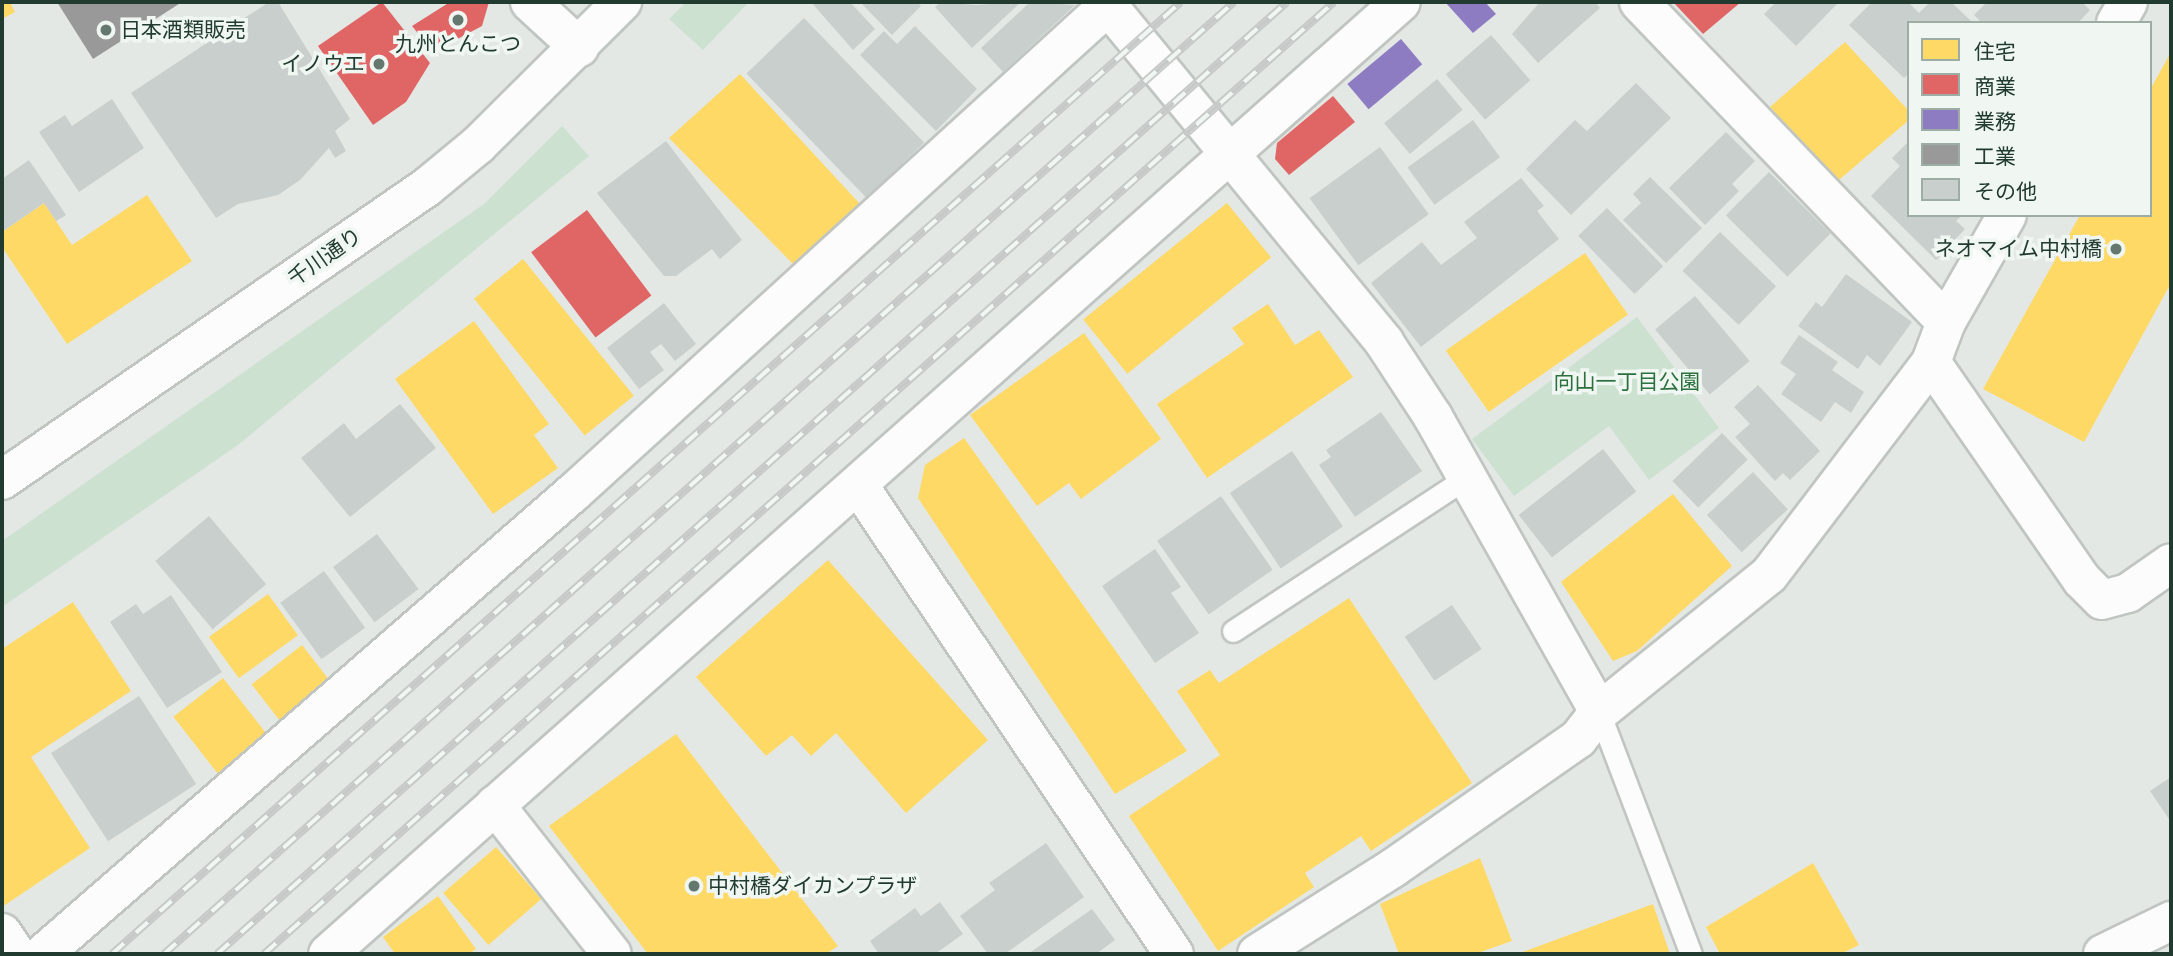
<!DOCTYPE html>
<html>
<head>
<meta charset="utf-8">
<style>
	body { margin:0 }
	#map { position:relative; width:2173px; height:956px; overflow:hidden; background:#e3e8e5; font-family:"Space Grotesk","Noto Sans JP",sans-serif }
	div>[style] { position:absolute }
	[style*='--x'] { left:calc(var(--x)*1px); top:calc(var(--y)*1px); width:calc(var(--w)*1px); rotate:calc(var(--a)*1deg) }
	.green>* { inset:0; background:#cce1d0 }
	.homes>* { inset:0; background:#ffd966; transform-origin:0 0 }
	.shops>* { inset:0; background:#e06666; transform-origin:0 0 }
	.offices>* { inset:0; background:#8e7cc3; transform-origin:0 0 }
	.industry>* { inset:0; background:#999 }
	.building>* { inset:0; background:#c9cfcc; transform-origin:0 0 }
	.roads { filter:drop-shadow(2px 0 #c0c5c2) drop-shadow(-2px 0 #c0c5c2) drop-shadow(0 2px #c0c5c2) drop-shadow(0 -2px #c0c5c2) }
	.lane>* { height:21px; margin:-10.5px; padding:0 10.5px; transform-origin:10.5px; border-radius:10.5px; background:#fbfcfb }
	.street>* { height:38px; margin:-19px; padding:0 19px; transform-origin:19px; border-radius:19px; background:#fbfcfb }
	.secondary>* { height:38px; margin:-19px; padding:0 19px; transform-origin:19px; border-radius:19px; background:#fbfcfb }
	.rail>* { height:8px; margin-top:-4px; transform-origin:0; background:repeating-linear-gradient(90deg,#f0f7f3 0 16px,#c6c9c8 0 32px); box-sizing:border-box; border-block:2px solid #c6c9c8 }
	.dots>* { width:19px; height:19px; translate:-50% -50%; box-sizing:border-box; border:4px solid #f0f7f3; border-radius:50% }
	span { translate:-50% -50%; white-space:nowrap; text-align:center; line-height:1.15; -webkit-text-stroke:7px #f0f7f3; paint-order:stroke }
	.poi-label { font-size:21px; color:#213b30 }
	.left { translate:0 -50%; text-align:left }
	.right { translate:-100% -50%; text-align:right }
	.street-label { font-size:21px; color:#213b30 }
	.park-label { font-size:21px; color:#2c713d }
	.frame { position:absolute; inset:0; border:4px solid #213b30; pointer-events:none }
	.legend { position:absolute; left:1907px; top:21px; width:245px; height:196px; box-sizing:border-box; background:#f0f7f3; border:2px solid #9daca5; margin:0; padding:9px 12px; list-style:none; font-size:21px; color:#213b30 }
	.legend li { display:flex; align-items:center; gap:14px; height:35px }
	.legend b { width:35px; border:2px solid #9daca5 }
</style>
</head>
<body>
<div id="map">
	<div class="green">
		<i style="clip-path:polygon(686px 2px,749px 2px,703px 50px,669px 19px)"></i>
		<i style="clip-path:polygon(562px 126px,589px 156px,238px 445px,2px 607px,2px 541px,484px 204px)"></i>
		<i style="clip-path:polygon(1637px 317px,1719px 428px,1649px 480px,1609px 426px,1514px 496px,1472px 439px)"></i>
	</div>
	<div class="homes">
		<i style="clip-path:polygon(2px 2px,10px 2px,15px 12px,2px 19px)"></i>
		<i style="clip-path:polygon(1845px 42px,1909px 111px,1909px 120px,1839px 180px,1770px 107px)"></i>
		<i style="clip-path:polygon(2171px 52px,2171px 283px,2084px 442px,1983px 389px,2080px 215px,2150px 215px,2150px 90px)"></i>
		<i style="clip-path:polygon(740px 74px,859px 203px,858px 213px,805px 265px,793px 264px,669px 138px)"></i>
		<i style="clip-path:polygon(147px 195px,192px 261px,67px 344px,2px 247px,2px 232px,44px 203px,72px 245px)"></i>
		<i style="left:1227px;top:203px;width:70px;height:185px;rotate:51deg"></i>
		<i style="left:1585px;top:253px;width:75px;height:170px;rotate:55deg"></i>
		<i style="left:523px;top:259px;width:176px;height:63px;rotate:51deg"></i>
		<i style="clip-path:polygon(1268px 304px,1295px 345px,1319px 330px,1353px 377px,1207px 478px,1157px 404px,1244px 344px,1232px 328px)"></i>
		<i style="clip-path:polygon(474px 321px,549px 424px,534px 435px,558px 468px,493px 514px,395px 379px)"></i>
		<i style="clip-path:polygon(1084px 333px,1161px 439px,1081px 499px,1069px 483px,1037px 506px,970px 415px)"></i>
		<i style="clip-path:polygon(964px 438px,1187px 751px,1115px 794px,918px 498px,925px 465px)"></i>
		<i style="clip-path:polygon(1673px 494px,1732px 566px,1637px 651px,1613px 661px,1561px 582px)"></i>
		<i style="clip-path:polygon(828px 560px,988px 740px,906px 813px,836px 733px,811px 756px,792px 735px,766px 756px,696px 677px)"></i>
		<i style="left:268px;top:594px;width:51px;height:73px;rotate:54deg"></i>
		<i style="clip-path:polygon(1349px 598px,1472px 783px,1371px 851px,1361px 836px,1305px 873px,1314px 887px,1218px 951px,1129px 816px,1220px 755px,1177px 691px,1210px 670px,1219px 683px)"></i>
		<i style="clip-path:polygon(73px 602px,131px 691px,31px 757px,90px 848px,2px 907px,2px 649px)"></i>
		<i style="left:302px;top:645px;width:46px;height:64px;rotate:52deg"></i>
		<i style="left:223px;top:678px;width:72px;height:63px;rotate:52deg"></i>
		<i style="clip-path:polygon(676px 734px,838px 946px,826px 954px,648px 954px,549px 826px)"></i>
		<i style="left:496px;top:847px;width:69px;height:70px;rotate:49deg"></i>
		<i style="clip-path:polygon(1480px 858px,1512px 941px,1475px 954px,1399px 954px,1380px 904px)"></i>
		<i style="clip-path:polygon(1813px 863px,1859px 945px,1841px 954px,1720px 954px,1706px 927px)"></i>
		<i style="clip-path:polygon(438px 896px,476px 949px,469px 954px,395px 954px,383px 937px)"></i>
		<i style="clip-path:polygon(1653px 904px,1670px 954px,1517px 954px)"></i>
	</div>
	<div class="shops">
		<i style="clip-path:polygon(382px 2px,430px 63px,406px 102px,373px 125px,318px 46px)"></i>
		<i style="clip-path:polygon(450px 2px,489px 2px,482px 26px,433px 52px,412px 26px)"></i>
		<i style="clip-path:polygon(1673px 2px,1741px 2px,1703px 34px)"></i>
		<i style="clip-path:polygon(1333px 96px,1355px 122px,1289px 175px,1275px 159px,1277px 143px)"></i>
		<i style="left:587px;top:210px;width:107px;height:70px;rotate:53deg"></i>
	</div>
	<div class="offices">
		<i style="clip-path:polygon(1445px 2px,1485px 2px,1496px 14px,1473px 33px)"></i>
		<i style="left:1401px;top:39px;width:33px;height:70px;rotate:50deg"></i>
	</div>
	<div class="industry">
		<i style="clip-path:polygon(57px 2px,182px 2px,93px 59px)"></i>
	</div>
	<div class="building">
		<i style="clip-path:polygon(269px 2px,278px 2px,350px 119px,335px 131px,346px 151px,335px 158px,329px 148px,300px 180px,278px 195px,238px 204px,216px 218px,131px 93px)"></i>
		<i style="clip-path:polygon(811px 2px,850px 2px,875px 29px,853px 50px)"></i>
		<i style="clip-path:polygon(860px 2px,917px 2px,921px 6px,892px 35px)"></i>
		<i style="clip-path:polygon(941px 2px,976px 5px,1021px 2px,972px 48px,935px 7px)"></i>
		<i style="clip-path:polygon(1030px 2px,1075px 5px,1003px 72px,981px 48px)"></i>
		<i style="clip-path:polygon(1540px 2px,1595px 2px,1600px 8px,1538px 63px,1512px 34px)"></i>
		<i style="clip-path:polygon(1776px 2px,1839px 2px,1796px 46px,1764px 14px)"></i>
		<i style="clip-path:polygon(1872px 2px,1908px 2px,1919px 13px,1930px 2px,1951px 2px,1971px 21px,1909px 23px,1909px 73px,1904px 78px,1849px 25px)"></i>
		<i style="clip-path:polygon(1987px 2px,2082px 2px,2090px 10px,2078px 23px,1982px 23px,1974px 15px)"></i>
		<i style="left:804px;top:18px;width:173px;height:80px;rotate:46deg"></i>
		<i style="clip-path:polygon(915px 26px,977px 89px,936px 131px,860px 55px,884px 31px,897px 44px)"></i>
		<i style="left:1491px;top:35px;width:60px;height:60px;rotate:49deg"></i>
		<i style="left:1437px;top:79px;width:40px;height:69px;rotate:50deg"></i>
		<i style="clip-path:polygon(1636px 83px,1671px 118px,1571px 215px,1526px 169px,1575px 120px,1587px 131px)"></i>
		<i style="clip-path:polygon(112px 99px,144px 148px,79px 192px,39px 132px,65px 115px,72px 126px)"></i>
		<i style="left:1473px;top:120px;width:46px;height:81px;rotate:54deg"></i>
		<i style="clip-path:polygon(1726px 132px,1755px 161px,1732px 184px,1739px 191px,1705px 225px,1669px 188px)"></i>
		<i style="clip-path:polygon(666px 141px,742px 240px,720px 259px,712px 249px,676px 276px,664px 276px,597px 193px)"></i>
		<i style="clip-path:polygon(1909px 141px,1909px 215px,1962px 215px,1956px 221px,1965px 229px,1936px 260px,1871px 196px,1900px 166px,1892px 158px)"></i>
		<i style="left:1380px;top:147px;width:83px;height:87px;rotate:54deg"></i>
		<i style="clip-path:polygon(29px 160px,66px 215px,56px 221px,44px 203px,2px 232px,2px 179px)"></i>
		<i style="left:1769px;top:172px;width:87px;height:61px;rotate:45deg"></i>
		<i style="clip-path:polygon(1650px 177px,1702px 228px,1666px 263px,1623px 220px,1641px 203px,1633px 194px)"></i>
		<i style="clip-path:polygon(1521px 178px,1544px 206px,1537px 211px,1559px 239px,1421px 347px,1371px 283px,1422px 242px,1441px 265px,1477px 238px,1464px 222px)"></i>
		<i style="left:1607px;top:208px;width:81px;height:40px;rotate:46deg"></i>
		<i style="left:1720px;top:232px;width:78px;height:54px;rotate:44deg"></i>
		<i style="clip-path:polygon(1846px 274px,1912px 322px,1880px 366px,1867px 355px,1858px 369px,1798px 326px,1816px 302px,1822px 307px)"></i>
		<i style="left:1695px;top:296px;width:85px;height:52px;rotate:50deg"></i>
		<i style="clip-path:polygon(664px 303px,696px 344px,675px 361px,661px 344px,650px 352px,664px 370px,639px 389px,607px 348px)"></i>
		<i style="clip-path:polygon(1799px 335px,1838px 362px,1832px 370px,1864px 392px,1851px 413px,1835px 402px,1821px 422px,1781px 394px,1796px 374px,1780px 363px)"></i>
		<i style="clip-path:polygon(1758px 385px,1820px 451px,1790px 480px,1783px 473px,1775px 481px,1735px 437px,1750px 424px,1734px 407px)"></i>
		<i style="clip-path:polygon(400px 404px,436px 448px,350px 517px,301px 458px,344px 423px,356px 439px)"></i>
		<i style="clip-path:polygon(1381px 412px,1422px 471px,1355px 517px,1319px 465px,1331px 457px,1326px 450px)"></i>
		<i style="left:1722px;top:433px;width:37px;height:69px;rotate:46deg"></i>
		<i style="left:1603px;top:449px;width:54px;height:107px;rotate:52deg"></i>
		<i style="left:1292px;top:451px;width:91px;height:75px;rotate:56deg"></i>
		<i style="left:1753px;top:472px;width:51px;height:63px;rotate:47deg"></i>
		<i style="left:1221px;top:496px;width:90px;height:78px;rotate:55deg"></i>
		<i style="left:209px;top:516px;width:89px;height:70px;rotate:50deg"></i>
		<i style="left:377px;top:534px;width:69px;height:55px;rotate:53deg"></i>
		<i style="clip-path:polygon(1155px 549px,1181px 587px,1171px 593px,1199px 633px,1155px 663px,1102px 586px)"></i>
		<i style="left:324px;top:571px;width:70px;height:54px;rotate:54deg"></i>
		<i style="clip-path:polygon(171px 595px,222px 672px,167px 708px,110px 622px,136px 604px,143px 614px)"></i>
		<i style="left:1452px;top:605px;width:53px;height:57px;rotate:56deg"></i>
		<i style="left:139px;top:696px;width:105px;height:105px;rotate:57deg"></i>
		<i style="clip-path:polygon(2171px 777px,2171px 822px,2150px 791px)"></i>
		<i style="clip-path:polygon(1046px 843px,1084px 897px,1005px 954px,988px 954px,960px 916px,995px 890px,989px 883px)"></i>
		<i style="clip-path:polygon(940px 902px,963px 934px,935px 954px,879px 954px,870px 941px,915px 908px,921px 916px)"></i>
		<i style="clip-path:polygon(1092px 909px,1115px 940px,1096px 954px,1028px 954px)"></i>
	</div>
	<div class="roads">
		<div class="lane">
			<i style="--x:1233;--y:631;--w:280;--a:-33.3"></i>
			<i style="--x:1599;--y:712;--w:259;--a:69.2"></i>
		</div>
		<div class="street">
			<i style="--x:530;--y:2;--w:67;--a:42.6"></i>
			<i style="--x:1105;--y:2;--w:440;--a:50.6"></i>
			<i style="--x:1384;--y:342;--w:90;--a:56.8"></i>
			<i style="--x:1433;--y:417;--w:338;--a:60.6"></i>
			<i style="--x:1639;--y:2;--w:443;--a:46.2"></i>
			<i style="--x:2116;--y:23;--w:24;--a:-60"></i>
			<i style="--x:1931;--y:362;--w:265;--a:55.3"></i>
			<i style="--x:2082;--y:580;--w:28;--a:45"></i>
			<i style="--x:2102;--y:600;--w:27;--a:-15"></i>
			<i style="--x:2128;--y:593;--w:52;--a:-34.9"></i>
			<i style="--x:859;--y:486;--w:564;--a:56.06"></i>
			<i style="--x:495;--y:805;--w:189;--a:51.9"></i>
			<i style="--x:2;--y:933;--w:25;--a:56"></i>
			<i style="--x:43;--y:954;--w:702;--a:-41.02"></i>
			<i style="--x:573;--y:493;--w:729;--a:-42.33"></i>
			<i style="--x:328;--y:954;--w:1434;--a:-41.58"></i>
			<i style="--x:1257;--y:954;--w:161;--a:-32.3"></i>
			<i style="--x:1393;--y:868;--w:226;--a:-34.9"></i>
			<i style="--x:1578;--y:739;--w:34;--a:-52"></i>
			<i style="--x:1599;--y:712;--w:218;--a:-38.9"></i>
			<i style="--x:1769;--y:575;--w:268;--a:-52.7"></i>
			<i style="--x:1931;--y:362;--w:43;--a:-69.4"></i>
			<i style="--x:1946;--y:322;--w:123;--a:-60.3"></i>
			<i style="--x:2103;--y:954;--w:76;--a:-25.9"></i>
		</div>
		<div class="secondary">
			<i style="--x:2;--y:480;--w:516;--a:-34.58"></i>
			<i style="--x:427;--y:187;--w:66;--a:-39.5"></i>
			<i style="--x:478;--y:145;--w:203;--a:-44.8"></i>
		</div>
	</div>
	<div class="rail">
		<i style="--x:112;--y:954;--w:1431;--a:-41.69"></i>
		<i style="--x:164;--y:954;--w:1432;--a:-41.66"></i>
		<i style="--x:217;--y:954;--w:1432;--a:-41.66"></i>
		<i style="--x:264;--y:954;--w:1432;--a:-41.66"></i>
	</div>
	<div class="dots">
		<i style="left:458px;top:20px;background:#65786f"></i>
		<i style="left:106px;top:30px;background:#65786f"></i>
		<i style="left:379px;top:64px;background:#65786f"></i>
		<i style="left:2116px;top:249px;background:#65786f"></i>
		<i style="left:694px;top:886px;background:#65786f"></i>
	</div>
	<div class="poi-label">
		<span class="left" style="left:120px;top:30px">日本酒類販売</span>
		<span style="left:458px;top:44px">九州とんこつ</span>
		<span class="right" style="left:365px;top:64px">イノウエ</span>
		<span class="right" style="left:2102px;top:249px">ネオマイム中村橋</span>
		<span class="left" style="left:708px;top:886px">中村橋ダイカンプラザ</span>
	</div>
	<div class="street-label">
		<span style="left:325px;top:257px;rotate:-35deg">千川通り</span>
	</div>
	<div class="park-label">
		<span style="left:1627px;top:382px">向山一丁目公園</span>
	</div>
	<div class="frame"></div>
	<ul class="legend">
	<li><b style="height:19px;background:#ffd966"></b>住宅</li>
	<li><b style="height:19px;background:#e06666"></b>商業</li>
	<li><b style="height:19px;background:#8e7cc3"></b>業務</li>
	<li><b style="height:19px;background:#999"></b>工業</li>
	<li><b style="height:19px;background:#c9cfcc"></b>その他</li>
	</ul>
</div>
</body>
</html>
